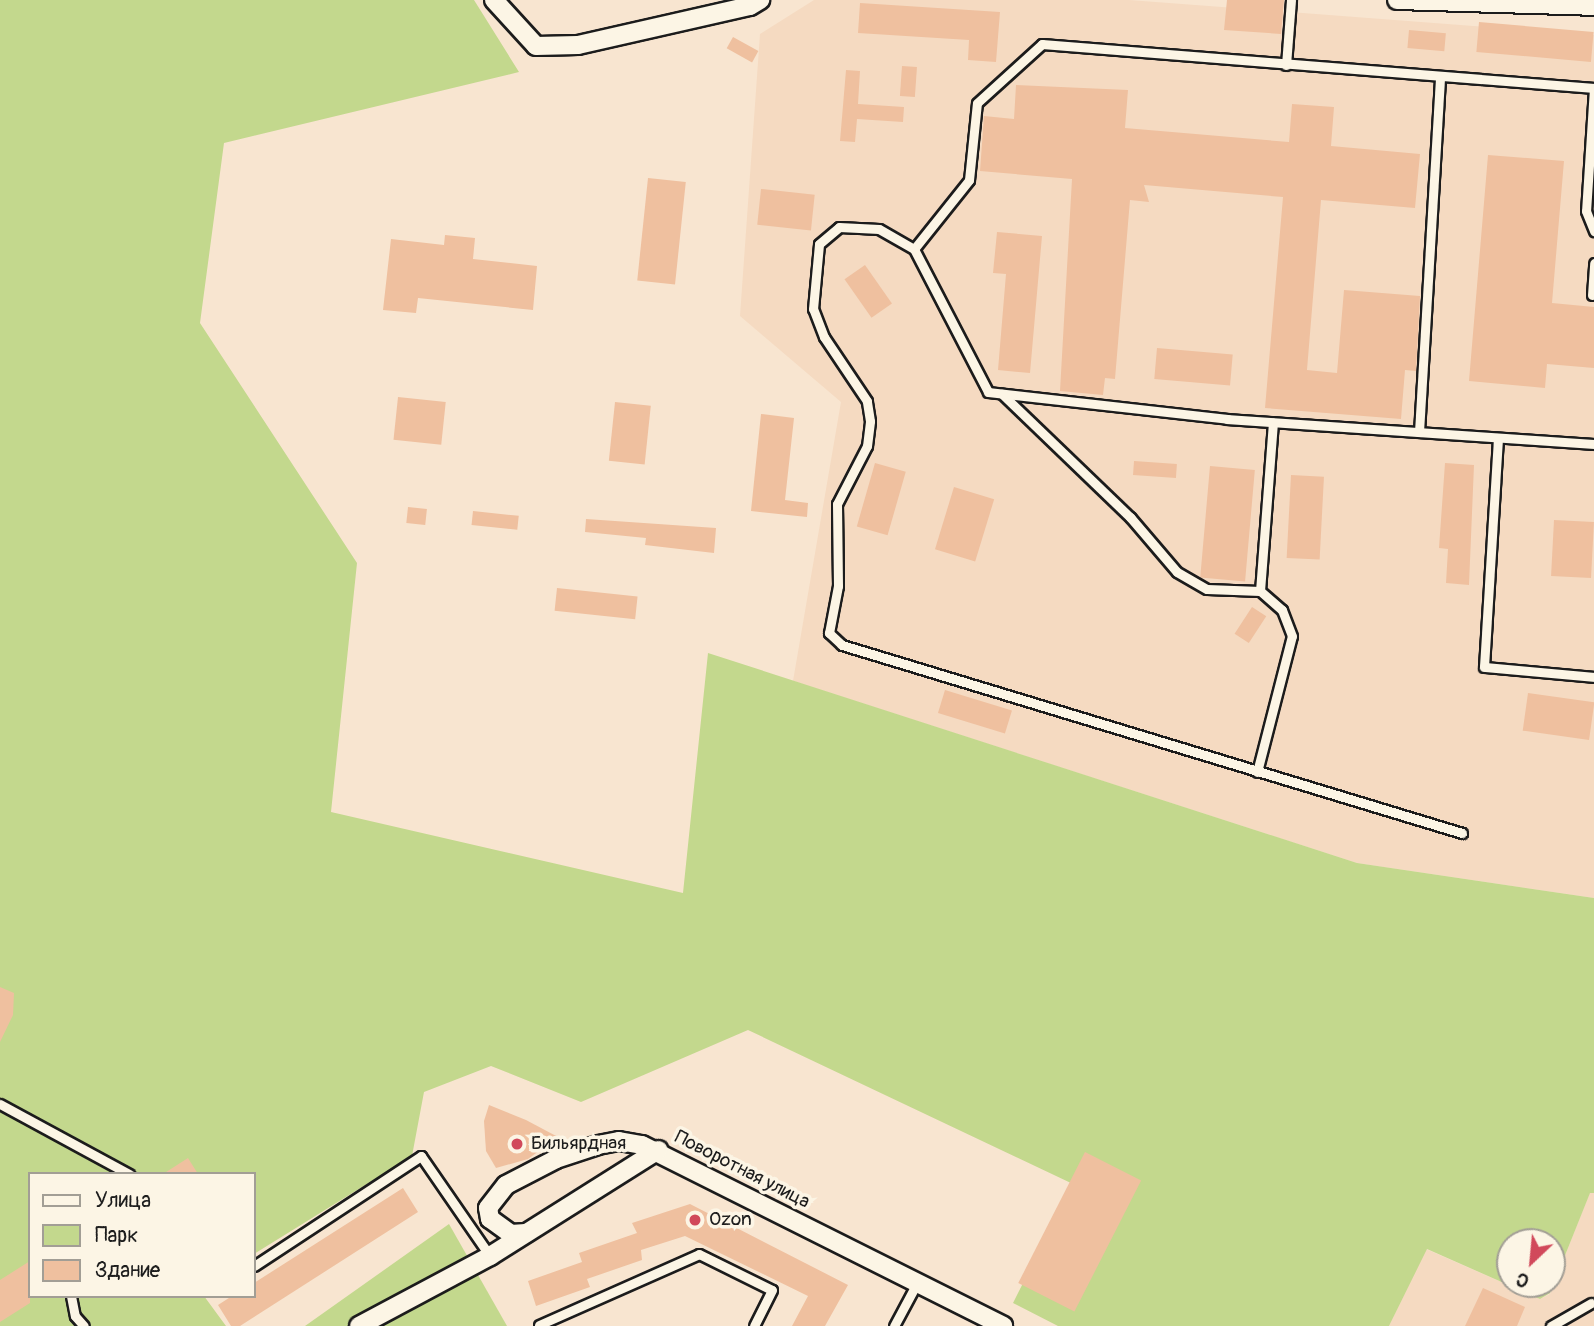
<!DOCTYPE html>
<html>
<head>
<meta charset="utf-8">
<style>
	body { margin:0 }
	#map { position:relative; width:1594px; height:1326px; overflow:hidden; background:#f8e5d0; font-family:Pangolin,sans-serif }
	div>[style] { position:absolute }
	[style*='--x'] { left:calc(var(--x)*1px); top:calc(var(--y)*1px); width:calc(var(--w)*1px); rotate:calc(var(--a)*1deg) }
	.built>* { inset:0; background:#f5dac1 }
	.green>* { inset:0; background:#c3d88d }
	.building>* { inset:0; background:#efc09f; transform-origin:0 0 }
	.roads { filter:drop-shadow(2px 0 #1c1c1c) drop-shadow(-2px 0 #1c1c1c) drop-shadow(0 2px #1c1c1c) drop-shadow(0 -2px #1c1c1c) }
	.lane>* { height:9px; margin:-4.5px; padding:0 4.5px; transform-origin:4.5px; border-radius:4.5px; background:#fcf5e5 }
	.street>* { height:18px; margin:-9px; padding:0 9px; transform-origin:9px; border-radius:9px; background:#fcf5e5 }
	.dots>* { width:19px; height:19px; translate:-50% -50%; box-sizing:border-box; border:4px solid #fcf5e5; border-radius:50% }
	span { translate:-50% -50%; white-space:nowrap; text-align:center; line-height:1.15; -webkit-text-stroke:7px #fcf5e5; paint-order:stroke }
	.poi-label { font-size:19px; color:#1c1c1c }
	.left { translate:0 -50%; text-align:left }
	.street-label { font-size:19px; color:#1c1c1c }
	.legend { position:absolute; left:28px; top:1172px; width:228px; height:126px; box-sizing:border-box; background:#fcf5e5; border:2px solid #a29e95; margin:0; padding:9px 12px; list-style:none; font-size:21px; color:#1c1c1c }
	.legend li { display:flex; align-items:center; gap:14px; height:35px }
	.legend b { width:35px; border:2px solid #a29e95 }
	.north { position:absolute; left:1496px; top:1228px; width:70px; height:70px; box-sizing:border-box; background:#fcf5e5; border:2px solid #a29e95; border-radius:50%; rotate:206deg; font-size:19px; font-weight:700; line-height:28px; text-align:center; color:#1c1c1c }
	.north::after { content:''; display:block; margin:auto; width:24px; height:32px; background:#d1495b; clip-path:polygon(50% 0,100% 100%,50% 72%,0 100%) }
</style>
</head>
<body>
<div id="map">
	<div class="built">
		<i style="clip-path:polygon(814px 0,1129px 0,1594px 35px,1594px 898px,1357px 863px,793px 681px,841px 402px,740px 316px,760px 34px)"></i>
		<i style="clip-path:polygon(1590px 1192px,1594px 1193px,1594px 1326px,1389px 1326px,1426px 1249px,1540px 1299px,1550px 1294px)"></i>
	</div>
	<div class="green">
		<i style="clip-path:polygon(evenodd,0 0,474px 0,519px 72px,224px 143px,200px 323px,357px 563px,331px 812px,683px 893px,708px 653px,1357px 863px,1594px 898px,1594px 1193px,1590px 1193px,1550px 1293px,1540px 1299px,1427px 1249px,1389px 1326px,1058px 1326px,1013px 1303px,1073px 1184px,748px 1030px,581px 1102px,491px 1066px,424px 1092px,412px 1156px,254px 1254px,254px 1174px,30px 1174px,30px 1296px,204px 1296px,226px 1326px,0 1326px,0 0,1510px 1242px,1552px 1242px,1552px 1284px,1510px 1284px,1510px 1242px)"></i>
		<i style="clip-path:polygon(449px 1224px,507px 1326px,305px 1326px)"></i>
	</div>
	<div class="building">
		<i style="clip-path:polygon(1227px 0,1284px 0,1281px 34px,1224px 30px)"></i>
		<i style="clip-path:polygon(860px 3px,1000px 12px,996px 62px,968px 60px,969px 40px,858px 33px)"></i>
		<i style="left:1479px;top:22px;width:115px;height:30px;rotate:5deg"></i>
		<i style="left:1409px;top:30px;width:37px;height:18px;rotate:5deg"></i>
		<i style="left:733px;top:37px;width:29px;height:13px;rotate:29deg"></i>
		<i style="left:902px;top:66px;width:15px;height:30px;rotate:4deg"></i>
		<i style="clip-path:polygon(846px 70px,860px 71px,858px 104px,904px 107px,903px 122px,857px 119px,855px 142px,840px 141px)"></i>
		<i style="clip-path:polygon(1016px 85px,1128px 90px,1125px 128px,1289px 142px,1292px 104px,1334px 107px,1331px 146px,1420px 154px,1415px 208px,1321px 200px,1307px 370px,1337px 373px,1344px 290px,1420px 296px,1416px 371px,1405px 370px,1401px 419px,1265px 408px,1283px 197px,1144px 185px,1149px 202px,1130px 200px,1115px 379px,1105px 378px,1103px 395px,1060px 391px,1072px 179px,980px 171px,984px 116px,1014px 119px)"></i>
		<i style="clip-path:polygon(1488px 155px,1564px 161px,1552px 303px,1594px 307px,1594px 368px,1547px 364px,1545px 388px,1469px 381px)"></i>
		<i style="left:648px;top:178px;width:38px;height:103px;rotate:6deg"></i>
		<i style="left:761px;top:189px;width:54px;height:36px;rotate:6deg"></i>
		<i style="clip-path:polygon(997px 232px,1042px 236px,1030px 373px,998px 370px,1006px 274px,993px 273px)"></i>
		<i style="clip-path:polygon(445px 235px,475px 238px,473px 259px,537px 266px,533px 310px,418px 298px,416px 313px,383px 310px,391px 239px,444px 245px)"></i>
		<i style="left:865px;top:265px;width:47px;height:25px;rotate:55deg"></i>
		<i style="left:1157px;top:348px;width:76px;height:31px;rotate:5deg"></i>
		<i style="left:398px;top:397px;width:48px;height:43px;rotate:6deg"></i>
		<i style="left:615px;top:402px;width:36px;height:59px;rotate:6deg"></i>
		<i style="clip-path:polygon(761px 414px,794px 418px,785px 500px,808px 503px,807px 517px,751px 511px)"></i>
		<i style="left:1134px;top:461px;width:43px;height:14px;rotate:4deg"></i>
		<i style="left:875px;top:463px;width:32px;height:66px;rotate:16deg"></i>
		<i style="clip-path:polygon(1445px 463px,1474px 465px,1469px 585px,1446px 583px,1448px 549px,1439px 548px)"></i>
		<i style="left:1210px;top:466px;width:45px;height:112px;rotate:5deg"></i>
		<i style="left:1291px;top:475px;width:33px;height:83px;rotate:3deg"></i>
		<i style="left:954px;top:487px;width:42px;height:65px;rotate:17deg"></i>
		<i style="left:408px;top:507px;width:19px;height:16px;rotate:6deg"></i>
		<i style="left:473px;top:511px;width:46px;height:14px;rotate:6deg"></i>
		<i style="clip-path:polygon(586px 519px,716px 528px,714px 553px,645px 545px,646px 538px,585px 532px)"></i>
		<i style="left:1554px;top:520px;width:40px;height:56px;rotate:3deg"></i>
		<i style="left:557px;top:588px;width:81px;height:23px;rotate:6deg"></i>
		<i style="left:1252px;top:607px;width:17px;height:32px;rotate:33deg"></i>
		<i style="left:945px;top:690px;width:70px;height:24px;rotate:17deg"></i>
		<i style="left:1528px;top:693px;width:67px;height:38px;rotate:8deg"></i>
		<i style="clip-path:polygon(0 987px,14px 993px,13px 1015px,0 1042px)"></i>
		<i style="clip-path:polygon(489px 1105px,526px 1120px,558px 1137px,528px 1159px,496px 1168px,486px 1151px,484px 1121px)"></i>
		<i style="left:1085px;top:1152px;width:63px;height:147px;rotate:27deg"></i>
		<i style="clip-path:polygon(188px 1158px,198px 1174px,163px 1174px)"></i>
		<i style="clip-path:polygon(403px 1188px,418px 1212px,240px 1326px,231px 1326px,218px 1305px,232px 1296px,254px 1296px,254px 1283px)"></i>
		<i style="clip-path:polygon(690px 1204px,848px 1285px,825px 1326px,792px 1326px,808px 1296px,685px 1236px,641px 1250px,642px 1260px,587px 1279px,590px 1287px,536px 1306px,528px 1281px,582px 1262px,579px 1253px,637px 1233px,632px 1223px)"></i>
		<i style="clip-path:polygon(30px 1261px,30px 1303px,0 1322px,0 1280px)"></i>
		<i style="clip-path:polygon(1483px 1288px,1525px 1307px,1517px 1326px,1465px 1326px)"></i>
	</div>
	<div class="roads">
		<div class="lane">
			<i style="--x:1286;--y:65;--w:65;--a:-85.6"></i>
			<i style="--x:1594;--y:88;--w:123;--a:93.7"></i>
			<i style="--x:1586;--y:211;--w:22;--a:68"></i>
			<i style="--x:914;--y:249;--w:88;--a:-51.4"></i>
			<i style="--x:969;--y:180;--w:77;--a:-84.1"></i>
			<i style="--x:977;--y:103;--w:88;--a:-42.2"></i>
			<i style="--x:1042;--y:44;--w:554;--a:4.56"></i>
			<i style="--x:1592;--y:295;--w:32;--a:-86"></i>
			<i style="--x:1002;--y:394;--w:178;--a:43.9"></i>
			<i style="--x:1130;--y:517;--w:72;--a:49.5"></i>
			<i style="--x:1177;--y:572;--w:34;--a:30"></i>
			<i style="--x:1207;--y:589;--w:53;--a:2.2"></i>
			<i style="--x:1419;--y:432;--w:355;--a:-86.6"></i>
			<i style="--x:1498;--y:438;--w:229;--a:93.5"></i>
			<i style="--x:1484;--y:667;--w:110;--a:5.2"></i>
			<i style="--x:1257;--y:772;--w:140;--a:-75.6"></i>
			<i style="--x:1292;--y:636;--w:28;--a:-111"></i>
			<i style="--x:1282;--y:610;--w:29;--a:-139"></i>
			<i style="--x:1260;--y:591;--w:169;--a:-85.6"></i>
			<i style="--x:1462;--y:833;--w:648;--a:-163.13"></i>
			<i style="--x:842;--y:645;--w:18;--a:-137"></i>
			<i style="--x:829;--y:633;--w:48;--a:-79.2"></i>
			<i style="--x:838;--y:586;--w:82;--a:-90.7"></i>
			<i style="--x:837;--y:504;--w:65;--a:-62.7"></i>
			<i style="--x:867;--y:446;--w:25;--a:-83"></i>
			<i style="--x:870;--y:421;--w:20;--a:-99"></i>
			<i style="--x:867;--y:401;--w:77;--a:-123.9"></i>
			<i style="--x:824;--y:337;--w:30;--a:-111"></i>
			<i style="--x:813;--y:309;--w:65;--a:-84.7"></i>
			<i style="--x:819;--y:244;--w:26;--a:-40"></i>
			<i style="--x:839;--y:227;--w:40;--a:2.9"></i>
			<i style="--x:879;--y:229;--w:40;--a:29.7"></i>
			<i style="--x:914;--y:249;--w:161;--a:62.6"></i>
			<i style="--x:988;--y:392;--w:241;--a:6.4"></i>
			<i style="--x:1227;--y:419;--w:368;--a:3.9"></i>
			<i style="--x:0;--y:1104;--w:147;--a:28.5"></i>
			<i style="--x:254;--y:1266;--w:200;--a:-33.4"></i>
			<i style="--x:421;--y:1156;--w:121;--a:55.4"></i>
			<i style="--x:71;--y:1296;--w:20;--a:79"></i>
			<i style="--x:75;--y:1316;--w:13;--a:48"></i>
			<i style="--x:539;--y:1325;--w:175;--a:-23.9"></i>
			<i style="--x:699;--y:1254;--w:81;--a:26.3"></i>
			<i style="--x:772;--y:1290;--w:40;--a:116.6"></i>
			<i style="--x:894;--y:1326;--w:49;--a:-61.9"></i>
			<i style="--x:1551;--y:1326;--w:46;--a:-29.9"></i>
		</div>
		<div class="street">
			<i style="--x:494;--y:0;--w:62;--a:47.6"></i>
			<i style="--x:536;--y:46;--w:42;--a:-1.4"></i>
			<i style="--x:578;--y:45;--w:176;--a:-12.8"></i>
			<i style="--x:750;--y:6;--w:12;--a:-31"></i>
			<i style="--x:1397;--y:0;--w:197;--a:1.7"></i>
			<i style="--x:526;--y:1233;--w:15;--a:176"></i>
			<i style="--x:511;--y:1234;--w:26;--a:-144"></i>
			<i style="--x:490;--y:1219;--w:11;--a:-100"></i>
			<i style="--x:488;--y:1208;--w:29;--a:-52"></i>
			<i style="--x:506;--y:1185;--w:56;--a:-27.5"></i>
			<i style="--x:556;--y:1159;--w:44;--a:-18.4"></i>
			<i style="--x:598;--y:1145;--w:21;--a:-11"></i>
			<i style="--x:619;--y:1141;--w:23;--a:10"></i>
			<i style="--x:642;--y:1145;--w:404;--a:26.6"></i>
			<i style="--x:359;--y:1326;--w:149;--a:-28.1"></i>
			<i style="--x:490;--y:1256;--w:199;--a:-32.2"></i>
		</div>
	</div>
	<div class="dots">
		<i style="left:517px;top:1144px;background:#d1495b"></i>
		<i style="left:695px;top:1220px;background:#d1495b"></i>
	</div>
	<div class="poi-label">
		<span class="left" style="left:531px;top:1144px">Бильярдная</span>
		<span class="left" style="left:709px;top:1220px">Ozon</span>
	</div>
	<div class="street-label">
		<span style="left:742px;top:1170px;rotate:27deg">Поворотная улица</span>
	</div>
	<ul class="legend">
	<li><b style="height:9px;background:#fcf5e5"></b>Улица</li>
	<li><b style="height:19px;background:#c3d88d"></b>Парк</li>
	<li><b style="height:19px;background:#efc09f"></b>Здание</li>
	</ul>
	<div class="north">С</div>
</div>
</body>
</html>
